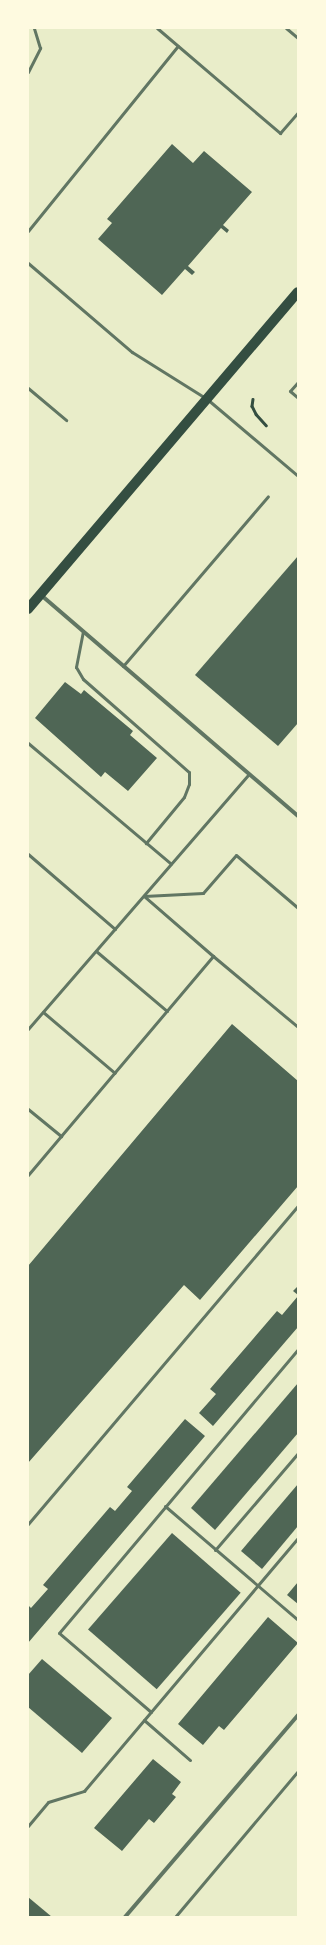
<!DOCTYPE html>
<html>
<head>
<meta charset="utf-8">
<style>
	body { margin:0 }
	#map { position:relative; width:326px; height:1945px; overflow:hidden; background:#e9edc9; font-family:Literata,serif }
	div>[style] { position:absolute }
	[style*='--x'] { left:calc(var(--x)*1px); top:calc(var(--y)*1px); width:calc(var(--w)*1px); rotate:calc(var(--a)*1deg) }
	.building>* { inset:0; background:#4f6655; transform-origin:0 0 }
	.path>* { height:2.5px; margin:-1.25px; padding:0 1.25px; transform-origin:1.25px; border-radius:1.25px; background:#344e41 }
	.service>* { height:3px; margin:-1.5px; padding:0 1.5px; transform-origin:1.5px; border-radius:1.5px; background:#617663 }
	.minor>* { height:4px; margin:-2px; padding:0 2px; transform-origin:2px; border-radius:2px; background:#617663 }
	.primary>* { height:10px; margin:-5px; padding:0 5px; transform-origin:5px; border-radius:5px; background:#344e41 }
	span { translate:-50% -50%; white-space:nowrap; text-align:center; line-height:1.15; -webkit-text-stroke:4px #fefae0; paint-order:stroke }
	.frame { position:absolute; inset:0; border:29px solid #fefae0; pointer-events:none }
</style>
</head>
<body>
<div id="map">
	<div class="building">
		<i style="clip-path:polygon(172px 144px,193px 163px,204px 151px,252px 192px,223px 225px,229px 230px,227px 233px,221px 228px,188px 266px,195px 272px,192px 275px,185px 269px,162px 295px,98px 239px,112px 223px,107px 219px)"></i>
		<i style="clip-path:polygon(298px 556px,298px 723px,278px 746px,195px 675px)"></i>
		<i style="clip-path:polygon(65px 682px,81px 694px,84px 690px,133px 731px,130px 735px,157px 758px,128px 791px,105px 772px,101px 777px,35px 718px)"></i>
		<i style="clip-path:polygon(232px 1024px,298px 1081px,298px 1186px,200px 1300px,184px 1285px,28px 1463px,28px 1266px)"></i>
		<i style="clip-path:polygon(298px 1286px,298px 1295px,293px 1291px)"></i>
		<i style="clip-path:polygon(298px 1296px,298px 1327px,213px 1426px,199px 1413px,216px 1394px,210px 1389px,277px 1311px,282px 1315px)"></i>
		<i style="clip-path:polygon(298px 1383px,298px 1433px,215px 1530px,191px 1508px)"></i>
		<i style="clip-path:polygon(185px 1419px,205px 1436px,28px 1643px,28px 1605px,31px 1608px,48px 1589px,43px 1585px,110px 1507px,115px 1511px,132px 1491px,127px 1487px)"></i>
		<i style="clip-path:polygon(298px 1484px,298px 1526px,262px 1569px,241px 1551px)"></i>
		<i style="left:172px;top:1533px;width:91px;height:128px;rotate:41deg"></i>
		<i style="clip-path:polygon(298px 1582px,298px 1604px,287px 1595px)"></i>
		<i style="clip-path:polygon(268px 1617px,298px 1643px,224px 1730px,219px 1726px,203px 1745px,178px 1724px)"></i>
		<i style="clip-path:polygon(42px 1659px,112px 1718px,82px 1753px,28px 1707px,28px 1675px)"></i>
		<i style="clip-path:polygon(153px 1759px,181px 1782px,172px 1794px,176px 1797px,154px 1823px,149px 1819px,122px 1851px,94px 1828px)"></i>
		<i style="clip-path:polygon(28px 1897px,52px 1917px,28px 1917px)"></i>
	</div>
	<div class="path">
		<i style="--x:253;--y:399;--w:7;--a:98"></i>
		<i style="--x:252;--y:406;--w:9;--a:63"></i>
		<i style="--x:256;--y:414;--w:15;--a:48"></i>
	</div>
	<div class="service">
		<i style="--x:157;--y:28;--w:162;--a:40.5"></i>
		<i style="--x:280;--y:133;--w:28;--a:-49"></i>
		<i style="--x:286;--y:28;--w:16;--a:40"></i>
		<i style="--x:28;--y:72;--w:27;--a:-63"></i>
		<i style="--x:40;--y:48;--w:21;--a:-107"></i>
		<i style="--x:28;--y:231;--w:238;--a:-51"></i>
		<i style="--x:28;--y:263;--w:137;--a:40.6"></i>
		<i style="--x:132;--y:352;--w:89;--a:32.1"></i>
		<i style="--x:207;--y:399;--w:119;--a:40.2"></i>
		<i style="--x:298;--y:382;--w:12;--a:132"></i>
		<i style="--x:290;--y:391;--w:11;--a:41"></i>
		<i style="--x:28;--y:388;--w:50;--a:40.1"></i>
		<i style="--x:83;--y:631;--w:37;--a:101"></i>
		<i style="--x:76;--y:667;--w:14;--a:60"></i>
		<i style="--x:83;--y:679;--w:141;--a:41.3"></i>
		<i style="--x:189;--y:772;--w:12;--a:90"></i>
		<i style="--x:189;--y:784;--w:14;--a:111"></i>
		<i style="--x:184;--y:797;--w:60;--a:129.6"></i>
		<i style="--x:123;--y:666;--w:223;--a:-49.5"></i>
		<i style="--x:28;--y:743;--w:187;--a:40.2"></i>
		<i style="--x:28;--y:854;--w:115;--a:40.8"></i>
		<i style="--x:144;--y:896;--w:59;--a:-2.9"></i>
		<i style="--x:203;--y:893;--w:50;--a:-49"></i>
		<i style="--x:236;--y:855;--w:82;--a:40.5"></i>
		<i style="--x:96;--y:951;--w:93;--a:40.2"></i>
		<i style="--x:213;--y:956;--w:111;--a:39.9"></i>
		<i style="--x:43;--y:1012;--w:94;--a:40.3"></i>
		<i style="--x:28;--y:1029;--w:337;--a:-49.1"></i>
		<i style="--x:28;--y:1109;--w:43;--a:39.3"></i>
		<i style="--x:28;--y:1175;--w:287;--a:-49.8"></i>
		<i style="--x:213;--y:956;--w:91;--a:-139"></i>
		<i style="--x:165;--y:1506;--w:175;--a:40.6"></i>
		<i style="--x:28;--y:1524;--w:417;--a:-49.7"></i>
		<i style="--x:215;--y:1550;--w:128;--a:-49.4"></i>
		<i style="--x:151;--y:1712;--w:121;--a:-139.3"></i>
		<i style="--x:59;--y:1633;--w:371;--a:-49.9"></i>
		<i style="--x:144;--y:1720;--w:61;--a:41"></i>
		<i style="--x:28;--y:1826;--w:31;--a:-50"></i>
		<i style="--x:48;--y:1802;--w:38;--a:-17"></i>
		<i style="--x:84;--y:1791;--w:331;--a:-49.8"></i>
		<i style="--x:175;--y:1917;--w:191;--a:-49.9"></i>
	</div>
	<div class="minor">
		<i style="--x:41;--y:595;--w:339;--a:40.7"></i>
		<i style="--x:125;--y:1917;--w:266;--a:-49.4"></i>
	</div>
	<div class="primary">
		<i style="--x:28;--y:609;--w:416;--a:-49.6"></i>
	</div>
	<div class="frame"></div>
</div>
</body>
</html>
